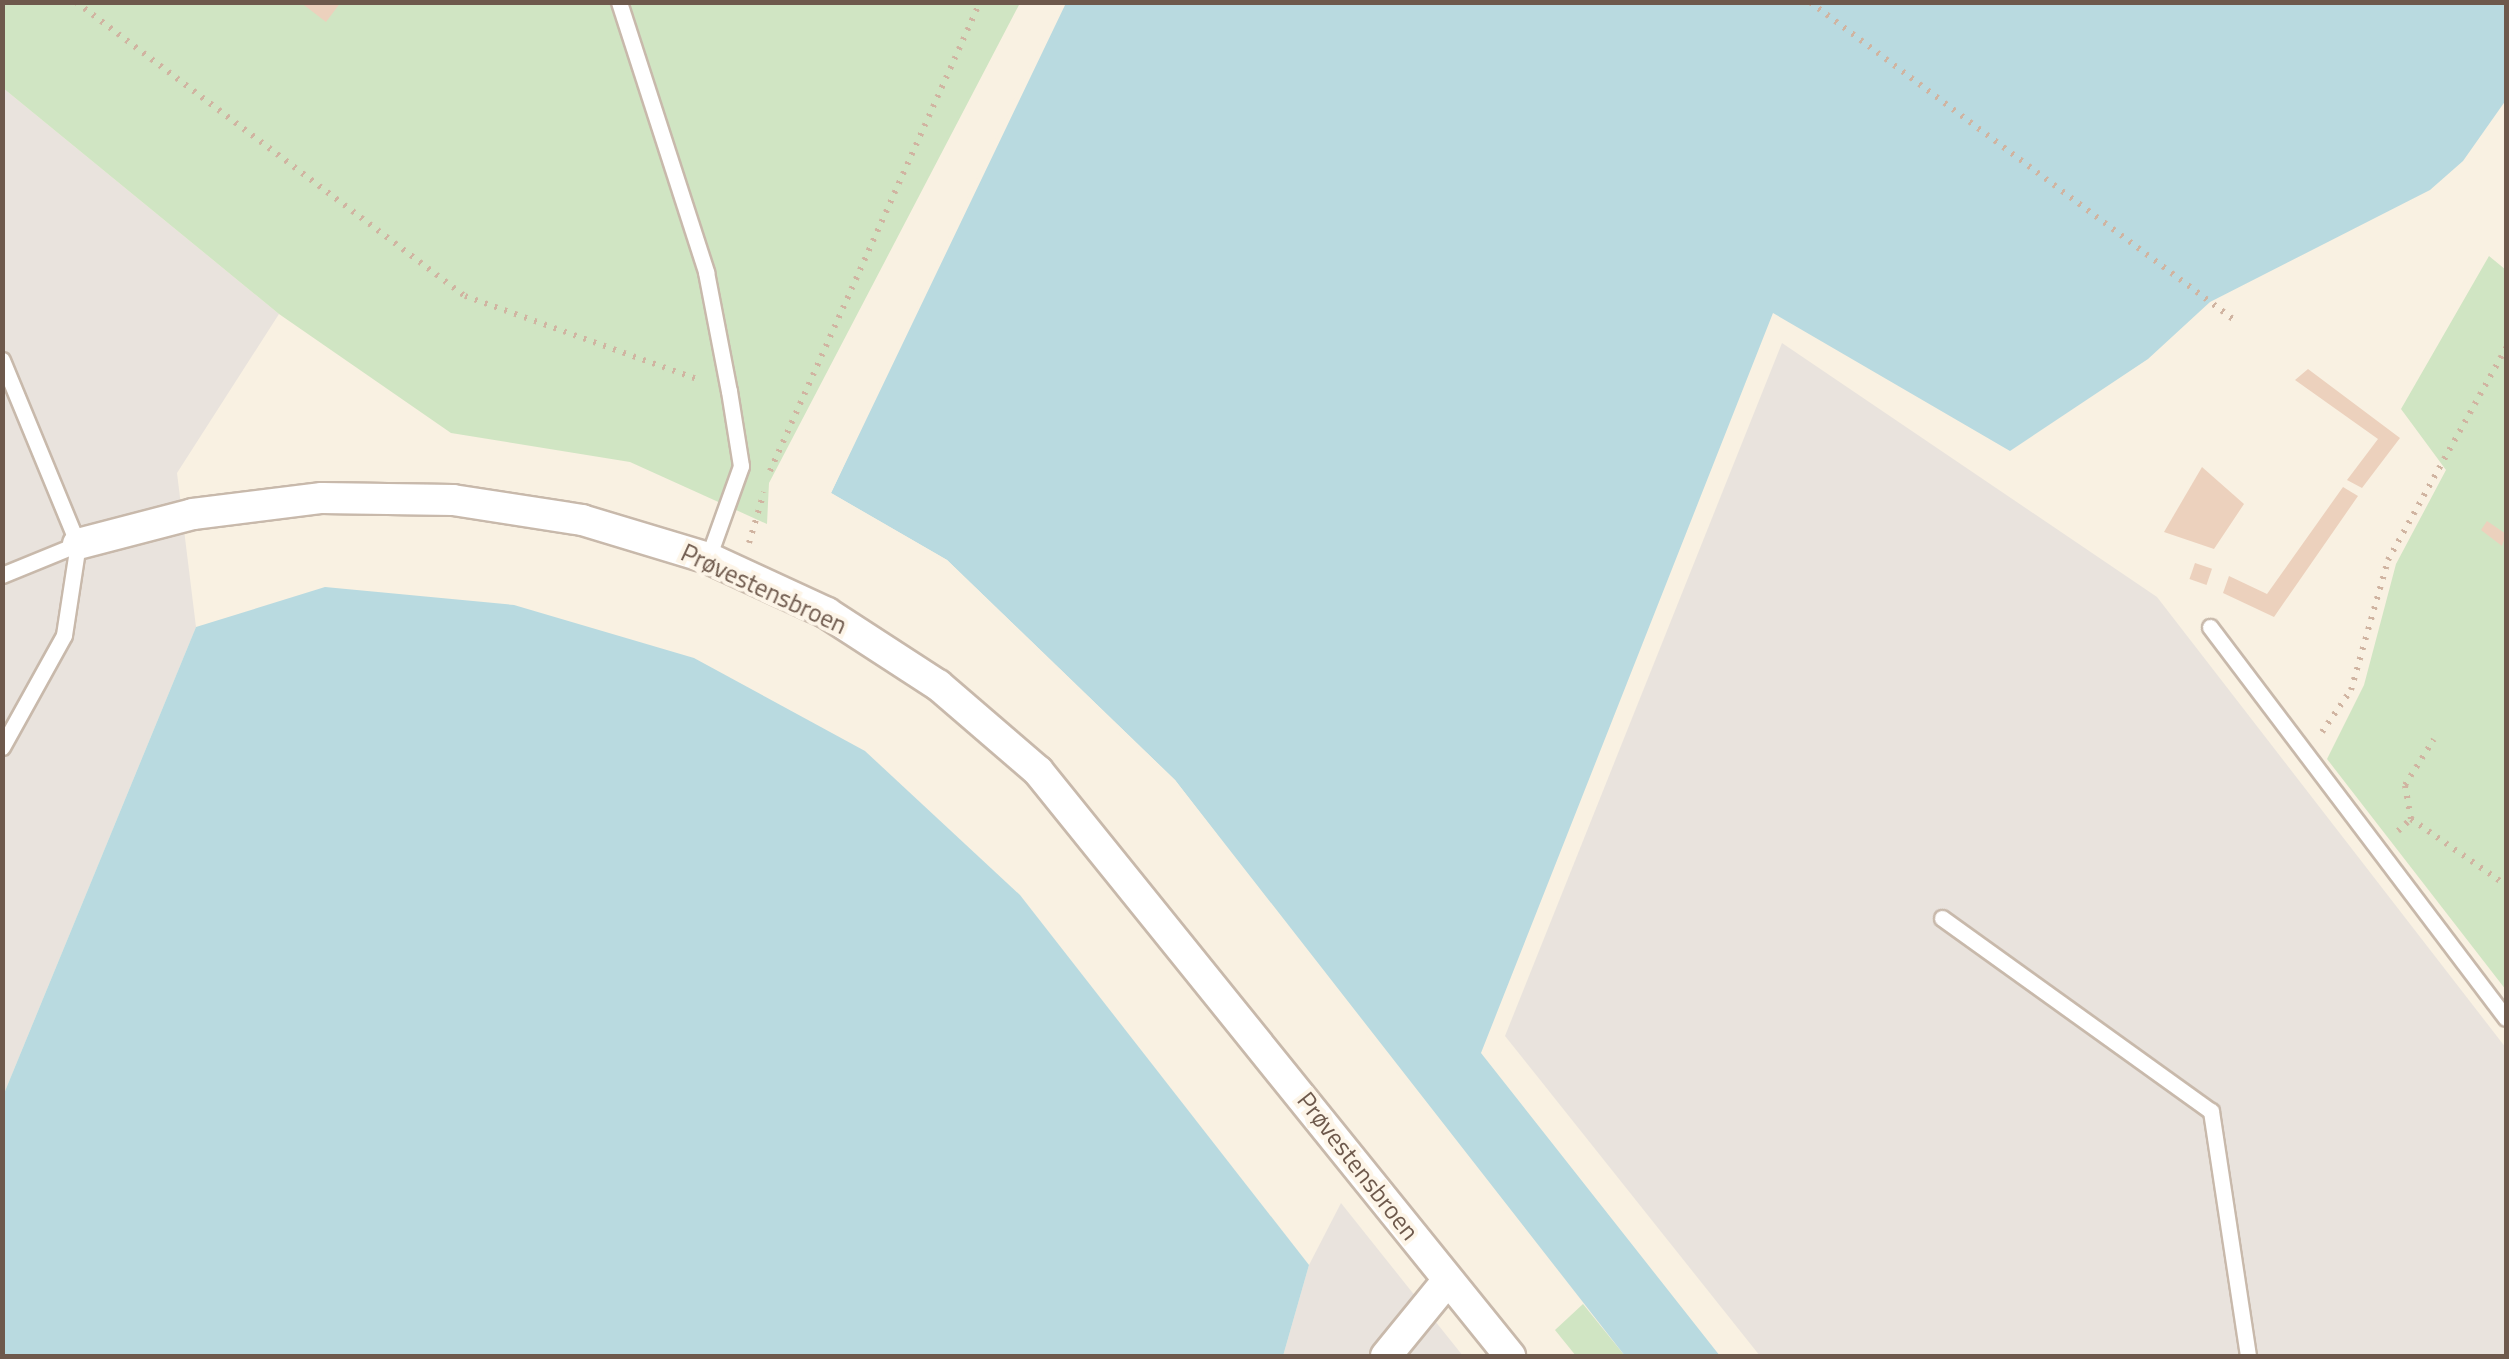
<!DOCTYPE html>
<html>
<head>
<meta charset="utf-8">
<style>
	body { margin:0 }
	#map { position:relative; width:2509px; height:1359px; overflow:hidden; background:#f9f1e2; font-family:"Titillium Web",sans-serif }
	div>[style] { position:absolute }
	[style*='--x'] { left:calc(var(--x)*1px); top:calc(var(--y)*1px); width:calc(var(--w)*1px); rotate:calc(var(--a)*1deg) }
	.industrial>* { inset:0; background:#e9e3dd }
	.green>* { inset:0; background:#d0e5c3 }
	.water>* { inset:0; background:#b9dae0 }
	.pier>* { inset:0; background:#f9f1e2 }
	.building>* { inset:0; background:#ecd1bd; transform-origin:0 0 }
	.path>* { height:6px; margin-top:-3px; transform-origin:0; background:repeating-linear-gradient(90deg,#d0b4a1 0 2.5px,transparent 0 10.5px) }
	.roads { filter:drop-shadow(2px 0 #c8b9ab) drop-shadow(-2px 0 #c8b9ab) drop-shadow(0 2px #c8b9ab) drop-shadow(0 -2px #c8b9ab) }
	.service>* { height:15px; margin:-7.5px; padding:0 7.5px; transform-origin:7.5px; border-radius:7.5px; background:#fff }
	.minor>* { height:30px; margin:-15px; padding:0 15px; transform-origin:15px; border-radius:15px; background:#fff }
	span { translate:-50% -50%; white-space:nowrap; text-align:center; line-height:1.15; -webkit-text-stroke:8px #fdf5e8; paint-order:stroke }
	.street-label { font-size:25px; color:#6e594c }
	.frame { position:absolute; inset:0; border:5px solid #6e594c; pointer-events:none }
</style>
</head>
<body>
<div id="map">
	<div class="industrial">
		<i style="clip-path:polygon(3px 88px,279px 314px,177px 473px,196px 627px,3px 1096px)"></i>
		<i style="clip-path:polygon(1782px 343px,2157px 597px,2506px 1048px,2506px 1356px,1760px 1356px,1505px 1036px)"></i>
		<i style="clip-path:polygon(1341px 1203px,1463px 1356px,1283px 1356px,1309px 1265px)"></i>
	</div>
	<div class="green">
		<i style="clip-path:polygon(2px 3px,1020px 3px,769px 483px,767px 524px,630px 462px,451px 433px,279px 314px,3px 88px)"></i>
		<i style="clip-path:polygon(2489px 256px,2506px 270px,2506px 990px,2327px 759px,2364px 685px,2396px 564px,2446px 470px,2401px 409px)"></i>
		<i style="clip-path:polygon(1583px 1304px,1625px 1356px,1576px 1356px,1555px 1330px)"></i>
	</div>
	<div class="water">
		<i style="clip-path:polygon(1066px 3px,2506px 3px,2506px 100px,2463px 161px,2430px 190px,2210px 302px,2148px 359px,2010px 451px,1773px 313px,1481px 1053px,1720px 1356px,1625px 1356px,1175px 780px,947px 560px,831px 493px)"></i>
		<i style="clip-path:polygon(325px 587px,514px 605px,694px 658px,865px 751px,1020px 895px,1309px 1265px,1283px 1356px,3px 1356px,3px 1096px,196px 627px)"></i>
	</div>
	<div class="pier">
		<i style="clip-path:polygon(1060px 2px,831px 493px,947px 560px,1175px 780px,1579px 1307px,1171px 783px,944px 564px,826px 495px)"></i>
	</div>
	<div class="building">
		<i style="clip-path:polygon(300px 2px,341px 2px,326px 22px)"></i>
		<i style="clip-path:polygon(2308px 369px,2400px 438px,2362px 488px,2347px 480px,2378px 439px,2295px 380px)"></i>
		<i style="clip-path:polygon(2202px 467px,2244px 504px,2214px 549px,2164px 532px)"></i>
		<i style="clip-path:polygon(2343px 487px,2358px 496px,2274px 617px,2223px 593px,2229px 576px,2267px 594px)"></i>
		<i style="clip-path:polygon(2487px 521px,2506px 534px,2502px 546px,2481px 530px)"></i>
		<i style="left:2195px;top:563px;width:18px;height:17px;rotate:19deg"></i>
	</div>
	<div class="path">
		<i style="--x:76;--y:2;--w:488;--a:37.1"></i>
		<i style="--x:465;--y:296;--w:250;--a:19.7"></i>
		<i style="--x:1810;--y:2;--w:534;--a:36.85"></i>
		<i style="--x:770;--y:471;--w:514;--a:-65.88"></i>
		<i style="--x:749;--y:543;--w:53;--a:-73.6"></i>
		<i style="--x:2322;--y:732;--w:51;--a:-55.4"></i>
		<i style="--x:2351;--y:690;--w:135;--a:-74.1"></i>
		<i style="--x:2388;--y:560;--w:243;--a:-60.9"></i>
		<i style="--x:2411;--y:819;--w:35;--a:-100"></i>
		<i style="--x:2405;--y:785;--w:54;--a:-57.8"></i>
		<i style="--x:2398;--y:831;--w:18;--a:-43"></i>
		<i style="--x:2411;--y:819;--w:116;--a:34.8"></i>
	</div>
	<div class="roads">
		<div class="service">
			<i style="--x:619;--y:2;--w:284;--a:72.1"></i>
			<i style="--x:706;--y:272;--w:121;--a:79.1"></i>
			<i style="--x:729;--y:391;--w:76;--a:80.9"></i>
			<i style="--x:741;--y:466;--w:98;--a:109.7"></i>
			<i style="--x:2;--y:360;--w:199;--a:67.6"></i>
			<i style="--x:2;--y:575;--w:82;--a:-22.2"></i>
			<i style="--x:2210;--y:627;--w:490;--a:52.9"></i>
			<i style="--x:2;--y:747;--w:128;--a:-61"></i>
			<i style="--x:64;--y:635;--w:92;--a:-81.3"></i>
			<i style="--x:1942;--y:918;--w:331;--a:35.7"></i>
			<i style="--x:2211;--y:1111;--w:248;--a:81.4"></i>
		</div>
		<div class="minor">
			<i style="--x:78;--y:544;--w:119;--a:-14.6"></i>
			<i style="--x:193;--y:514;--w:130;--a:-7.1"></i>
			<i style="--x:322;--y:498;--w:131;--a:0.9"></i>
			<i style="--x:453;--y:500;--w:131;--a:8.8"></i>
			<i style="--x:582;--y:520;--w:132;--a:16.8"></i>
			<i style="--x:708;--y:558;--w:131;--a:24.8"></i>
			<i style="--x:827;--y:613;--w:132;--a:33"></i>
			<i style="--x:938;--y:685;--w:132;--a:40.7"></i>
			<i style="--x:1038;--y:771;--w:752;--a:51.1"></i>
			<i style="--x:1386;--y:1356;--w:98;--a:-50.8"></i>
		</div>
	</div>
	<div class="street-label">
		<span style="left:764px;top:589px;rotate:25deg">Prøvestensbroen</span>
		<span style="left:1358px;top:1166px;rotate:52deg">Prøvestensbroen</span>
	</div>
	<div class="frame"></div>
</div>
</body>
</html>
